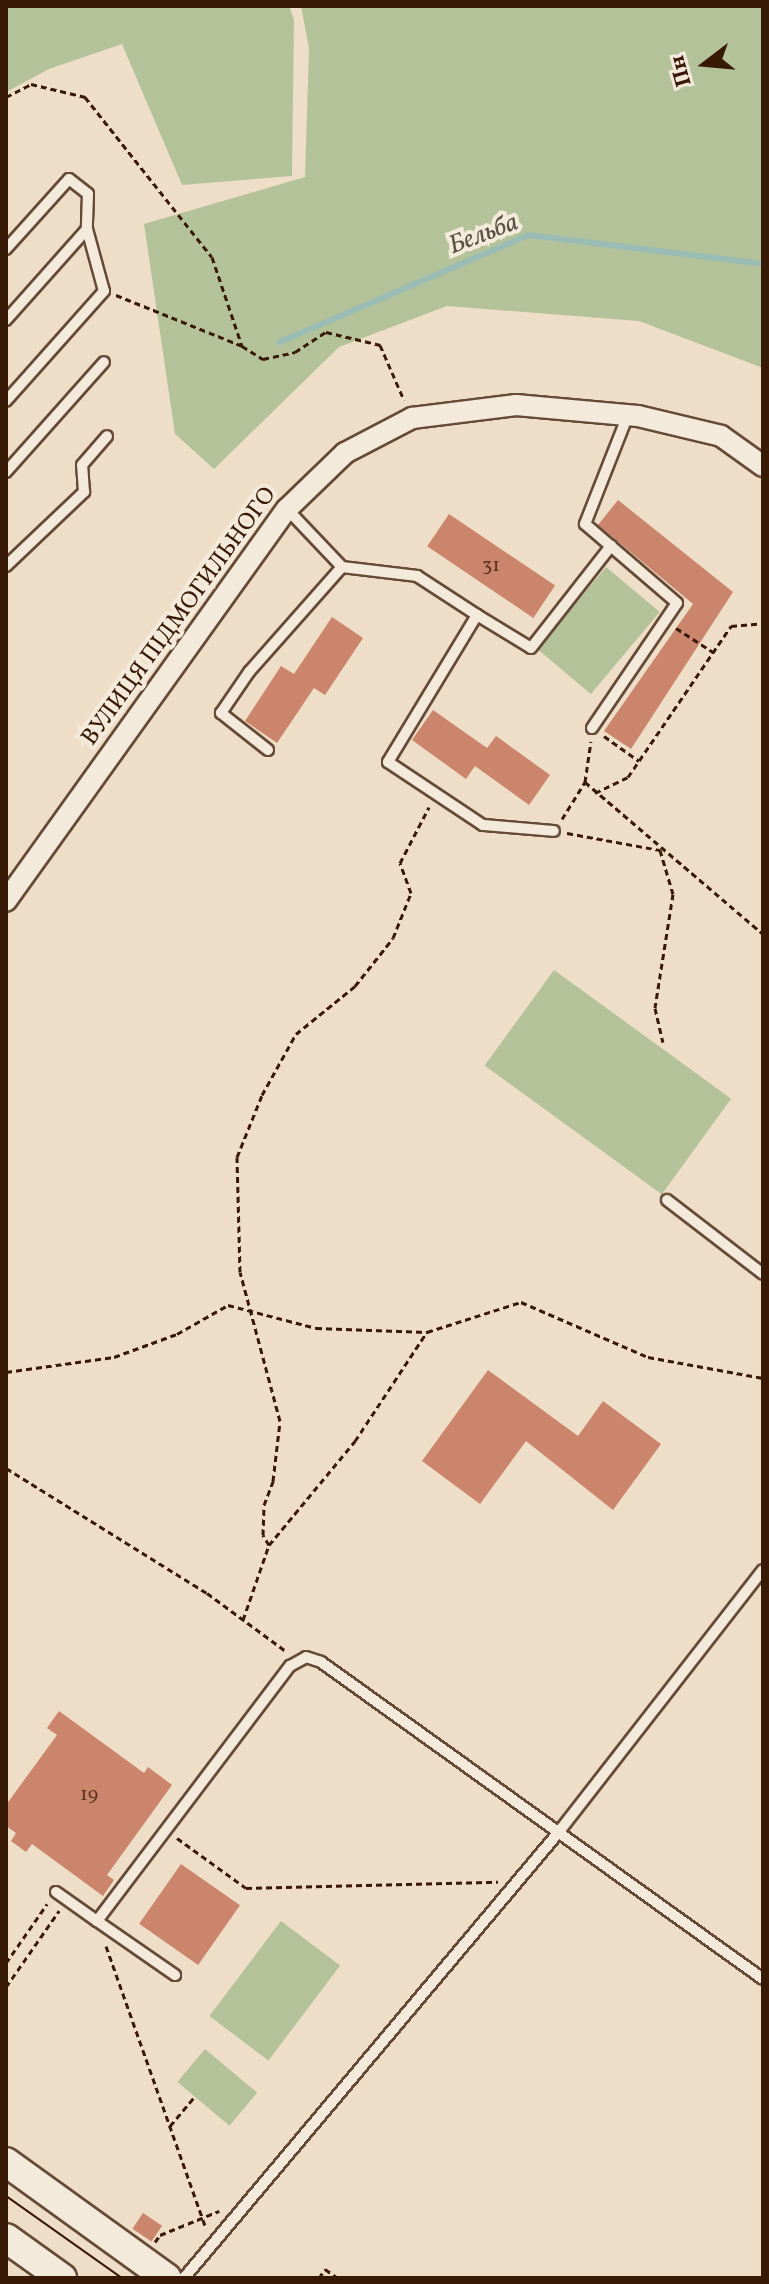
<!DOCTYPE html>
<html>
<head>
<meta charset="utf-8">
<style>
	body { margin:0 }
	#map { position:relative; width:769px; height:2284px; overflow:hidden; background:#eedec7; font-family:Vollkorn,serif }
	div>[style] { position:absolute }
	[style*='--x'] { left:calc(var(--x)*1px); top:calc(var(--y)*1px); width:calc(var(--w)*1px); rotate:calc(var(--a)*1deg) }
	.green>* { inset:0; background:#b4c299; transform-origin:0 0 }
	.stream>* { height:6px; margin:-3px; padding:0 3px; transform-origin:3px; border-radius:3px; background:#99bcb4 }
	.building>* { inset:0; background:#ca856c; transform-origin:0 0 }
	.path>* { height:3px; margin-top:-1.5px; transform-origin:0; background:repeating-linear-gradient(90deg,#371905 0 6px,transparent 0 10px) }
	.roads { filter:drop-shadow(2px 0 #654a36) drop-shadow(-2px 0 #654a36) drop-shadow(0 2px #654a36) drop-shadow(0 -2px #654a36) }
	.lane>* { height:10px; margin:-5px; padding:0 5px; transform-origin:5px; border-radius:5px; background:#f4eadb }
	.street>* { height:20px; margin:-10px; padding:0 10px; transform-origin:10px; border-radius:10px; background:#f4eadb }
	.secondary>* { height:28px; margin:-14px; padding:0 14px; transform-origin:14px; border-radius:14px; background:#f4eadb }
	.tram>* { height:2px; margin:-1px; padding:0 1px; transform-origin:1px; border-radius:1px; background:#371905 }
	span { translate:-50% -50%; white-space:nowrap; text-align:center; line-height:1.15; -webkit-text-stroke:8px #f4eadb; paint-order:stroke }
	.number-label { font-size:20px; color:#5c341f }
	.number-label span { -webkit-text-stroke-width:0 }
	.street-label { font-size:24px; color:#371905 }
	.water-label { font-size:26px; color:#595242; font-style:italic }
	.frame { position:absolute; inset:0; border:8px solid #371905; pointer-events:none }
	.north { position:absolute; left:665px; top:24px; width:80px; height:80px; -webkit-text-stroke:6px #f4eadb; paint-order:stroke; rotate:254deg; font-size:22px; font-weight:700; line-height:32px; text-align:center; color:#371905 }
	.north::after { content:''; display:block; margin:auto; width:28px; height:36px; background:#371905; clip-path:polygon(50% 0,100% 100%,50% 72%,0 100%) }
</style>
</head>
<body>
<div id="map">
	<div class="green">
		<i style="clip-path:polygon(6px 6px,289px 6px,294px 20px,292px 176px,182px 185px,122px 44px,49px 69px,6px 92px)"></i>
		<i style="clip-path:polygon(301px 6px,763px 6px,763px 368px,639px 321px,447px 306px,339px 347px,214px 469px,175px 434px,144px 224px,305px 177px,309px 48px)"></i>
		<i style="left:606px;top:567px;width:70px;height:107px;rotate:40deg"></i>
		<i style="left:554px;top:970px;width:219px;height:118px;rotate:36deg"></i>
		<i style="left:281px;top:1921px;width:74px;height:119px;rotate:37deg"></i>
		<i style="left:205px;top:2049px;width:68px;height:43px;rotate:40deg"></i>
	</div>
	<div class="stream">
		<i style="--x:280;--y:342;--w:270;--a:-23.3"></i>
		<i style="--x:528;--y:235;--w:237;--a:7"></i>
	</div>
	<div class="building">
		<i style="clip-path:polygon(618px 500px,733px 592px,631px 749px,604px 731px,693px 604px,598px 525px)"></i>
		<i style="left:449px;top:514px;width:128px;height:39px;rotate:34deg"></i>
		<i style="clip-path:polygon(332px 617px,363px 638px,325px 695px,314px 688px,277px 743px,245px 721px,281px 666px,294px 674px)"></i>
		<i style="clip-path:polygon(433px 710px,487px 748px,496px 736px,550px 775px,529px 805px,475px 766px,466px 779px,412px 740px)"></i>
		<i style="clip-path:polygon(488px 1370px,578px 1436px,603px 1401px,661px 1444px,613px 1510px,526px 1441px,480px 1504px,422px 1461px)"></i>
		<i style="clip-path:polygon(59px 1711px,144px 1773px,148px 1767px,172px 1785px,107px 1875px,114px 1880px,103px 1896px,32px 1844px,26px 1852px,11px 1841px,16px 1833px,6px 1826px,6px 1805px,57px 1735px,47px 1728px)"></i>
		<i style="left:181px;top:1864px;width:72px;height:73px;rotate:35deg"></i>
		<i style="left:143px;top:2213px;width:23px;height:19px;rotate:34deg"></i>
	</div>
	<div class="path">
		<i style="--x:6;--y:97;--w:28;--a:-27"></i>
		<i style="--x:31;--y:84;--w:56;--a:13.5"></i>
		<i style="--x:85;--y:97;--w:204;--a:51.6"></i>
		<i style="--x:212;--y:257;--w:94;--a:71.4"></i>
		<i style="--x:242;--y:346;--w:25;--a:32"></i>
		<i style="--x:263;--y:359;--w:33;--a:-12"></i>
		<i style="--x:295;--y:352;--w:37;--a:-33"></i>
		<i style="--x:326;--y:332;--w:56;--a:13.5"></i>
		<i style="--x:380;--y:345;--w:60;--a:66.4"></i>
		<i style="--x:116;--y:295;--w:136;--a:22"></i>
		<i style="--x:676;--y:628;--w:44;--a:33"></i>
		<i style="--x:604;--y:736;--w:43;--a:35.5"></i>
		<i style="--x:585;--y:782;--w:234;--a:40.5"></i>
		<i style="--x:595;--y:793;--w:37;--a:-26"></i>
		<i style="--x:628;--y:777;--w:183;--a:-55.7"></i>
		<i style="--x:731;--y:626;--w:32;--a:-5"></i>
		<i style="--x:562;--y:819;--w:44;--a:-58.1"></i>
		<i style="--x:585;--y:782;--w:41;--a:-81.7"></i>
		<i style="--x:567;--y:833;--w:95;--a:10.4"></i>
		<i style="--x:660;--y:850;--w:46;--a:73.5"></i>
		<i style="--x:673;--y:894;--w:115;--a:99"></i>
		<i style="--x:655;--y:1008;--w:35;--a:77"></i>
		<i style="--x:6;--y:1372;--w:109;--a:-7.9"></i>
		<i style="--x:114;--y:1357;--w:67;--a:-20.1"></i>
		<i style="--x:177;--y:1334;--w:59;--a:-29.6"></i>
		<i style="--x:228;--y:1305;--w:91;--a:14.6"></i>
		<i style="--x:316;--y:1328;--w:111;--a:2.1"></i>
		<i style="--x:6;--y:1468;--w:237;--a:31.9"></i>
		<i style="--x:207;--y:1593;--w:99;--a:36.4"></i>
		<i style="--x:269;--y:1545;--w:12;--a:-121"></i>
		<i style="--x:263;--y:1535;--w:30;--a:-88"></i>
		<i style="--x:264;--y:1505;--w:26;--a:-69"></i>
		<i style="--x:273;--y:1481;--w:60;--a:-83.3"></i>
		<i style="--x:280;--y:1421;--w:154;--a:-105"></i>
		<i style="--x:240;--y:1272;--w:115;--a:-91.5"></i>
		<i style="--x:237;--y:1157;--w:67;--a:-68"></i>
		<i style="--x:262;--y:1095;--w:70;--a:-60.9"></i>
		<i style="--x:296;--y:1034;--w:76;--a:-39.1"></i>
		<i style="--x:355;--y:986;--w:61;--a:-51.6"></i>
		<i style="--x:393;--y:938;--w:48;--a:-68.2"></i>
		<i style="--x:411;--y:893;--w:32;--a:-110"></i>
		<i style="--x:400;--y:863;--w:63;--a:-62.6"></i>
		<i style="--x:243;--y:1620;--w:79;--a:-70.9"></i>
		<i style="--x:269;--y:1545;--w:135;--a:-50.4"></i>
		<i style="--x:355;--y:1441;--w:131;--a:-56.6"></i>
		<i style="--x:427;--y:1332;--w:99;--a:-17.7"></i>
		<i style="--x:521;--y:1302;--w:138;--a:23.4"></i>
		<i style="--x:648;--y:1357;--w:117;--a:10.3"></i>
		<i style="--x:177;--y:1838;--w:85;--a:35.9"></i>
		<i style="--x:246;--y:1888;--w:252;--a:-1.4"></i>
		<i style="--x:106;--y:1946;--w:300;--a:70.5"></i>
		<i style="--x:6;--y:1963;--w:72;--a:-55.2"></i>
		<i style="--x:6;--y:1987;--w:93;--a:-55.1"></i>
		<i style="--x:170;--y:2126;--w:39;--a:-50"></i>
		<i style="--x:155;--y:2242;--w:9;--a:-54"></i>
		<i style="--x:160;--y:2235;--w:64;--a:-22.1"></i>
		<i style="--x:319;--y:2278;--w:11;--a:-56"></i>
		<i style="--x:325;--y:2269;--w:16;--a:35"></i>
	</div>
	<div class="roads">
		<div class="lane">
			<i style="--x:6;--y:249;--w:94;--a:-48"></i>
			<i style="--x:69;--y:179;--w:24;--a:38"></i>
			<i style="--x:88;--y:194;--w:35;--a:92"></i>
			<i style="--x:87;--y:229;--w:64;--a:74.7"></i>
			<i style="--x:104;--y:291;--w:147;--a:131.7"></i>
			<i style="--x:6;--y:320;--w:122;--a:-48.3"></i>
			<i style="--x:6;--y:472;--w:147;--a:-48.3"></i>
			<i style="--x:287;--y:509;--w:80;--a:46.5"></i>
			<i style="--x:342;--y:567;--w:76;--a:6.8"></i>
			<i style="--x:417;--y:576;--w:72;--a:33"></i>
			<i style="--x:477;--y:615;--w:172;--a:121.2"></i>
			<i style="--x:388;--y:762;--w:114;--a:33.6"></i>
			<i style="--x:483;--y:825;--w:71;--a:4.8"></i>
			<i style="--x:6;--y:566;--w:108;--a:-43.5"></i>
			<i style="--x:84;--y:492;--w:27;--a:-94"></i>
			<i style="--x:82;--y:465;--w:38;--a:-49"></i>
			<i style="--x:477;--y:615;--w:63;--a:31.4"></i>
			<i style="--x:531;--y:648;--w:130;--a:-51.9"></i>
			<i style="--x:592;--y:728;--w:151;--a:-55.8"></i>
			<i style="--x:677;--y:603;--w:121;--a:-139.3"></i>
			<i style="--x:585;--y:524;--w:117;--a:-68.5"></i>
			<i style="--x:268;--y:750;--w:60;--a:-141.8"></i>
			<i style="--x:221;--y:713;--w:50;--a:-55.7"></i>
			<i style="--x:249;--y:672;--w:140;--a:-48.5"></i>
			<i style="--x:667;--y:1200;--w:121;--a:37.6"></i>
			<i style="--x:56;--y:1892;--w:50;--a:35.3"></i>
			<i style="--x:97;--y:1921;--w:320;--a:-52.9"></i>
			<i style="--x:290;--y:1666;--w:18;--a:-29"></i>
			<i style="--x:306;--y:1657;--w:16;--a:18"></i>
			<i style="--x:321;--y:1662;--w:544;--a:35.65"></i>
			<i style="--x:97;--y:1921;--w:95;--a:34.7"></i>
			<i style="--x:184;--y:2278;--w:581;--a:-49.95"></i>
			<i style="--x:558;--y:1833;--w:333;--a:-52.1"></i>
		</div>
		<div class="street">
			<i style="--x:6;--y:901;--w:482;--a:-54.4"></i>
			<i style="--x:287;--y:509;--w:81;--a:-44"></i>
			<i style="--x:345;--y:453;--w:76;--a:-27.6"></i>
			<i style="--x:412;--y:418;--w:105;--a:-7.1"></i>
			<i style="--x:516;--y:405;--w:122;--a:5.2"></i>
			<i style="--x:638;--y:416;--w:85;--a:13.5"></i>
			<i style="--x:721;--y:436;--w:52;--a:35.5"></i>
		</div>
		<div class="secondary">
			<i style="--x:6;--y:2162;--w:198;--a:35.8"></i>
			<i style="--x:6;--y:2238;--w:69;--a:35.5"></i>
		</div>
	</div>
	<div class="tram">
		<i style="--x:6;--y:2196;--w:142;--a:35.3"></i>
	</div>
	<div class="number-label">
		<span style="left:491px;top:566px">31</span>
		<span style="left:89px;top:1795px">19</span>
	</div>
	<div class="street-label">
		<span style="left:180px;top:617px;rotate:-54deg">ВУЛИЦЯ ПІДМОГИЛЬНОГО</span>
	</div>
	<div class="water-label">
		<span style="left:484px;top:235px;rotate:-21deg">Бельба</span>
	</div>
	<div class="frame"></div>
	<div class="north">Пн</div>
</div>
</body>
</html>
